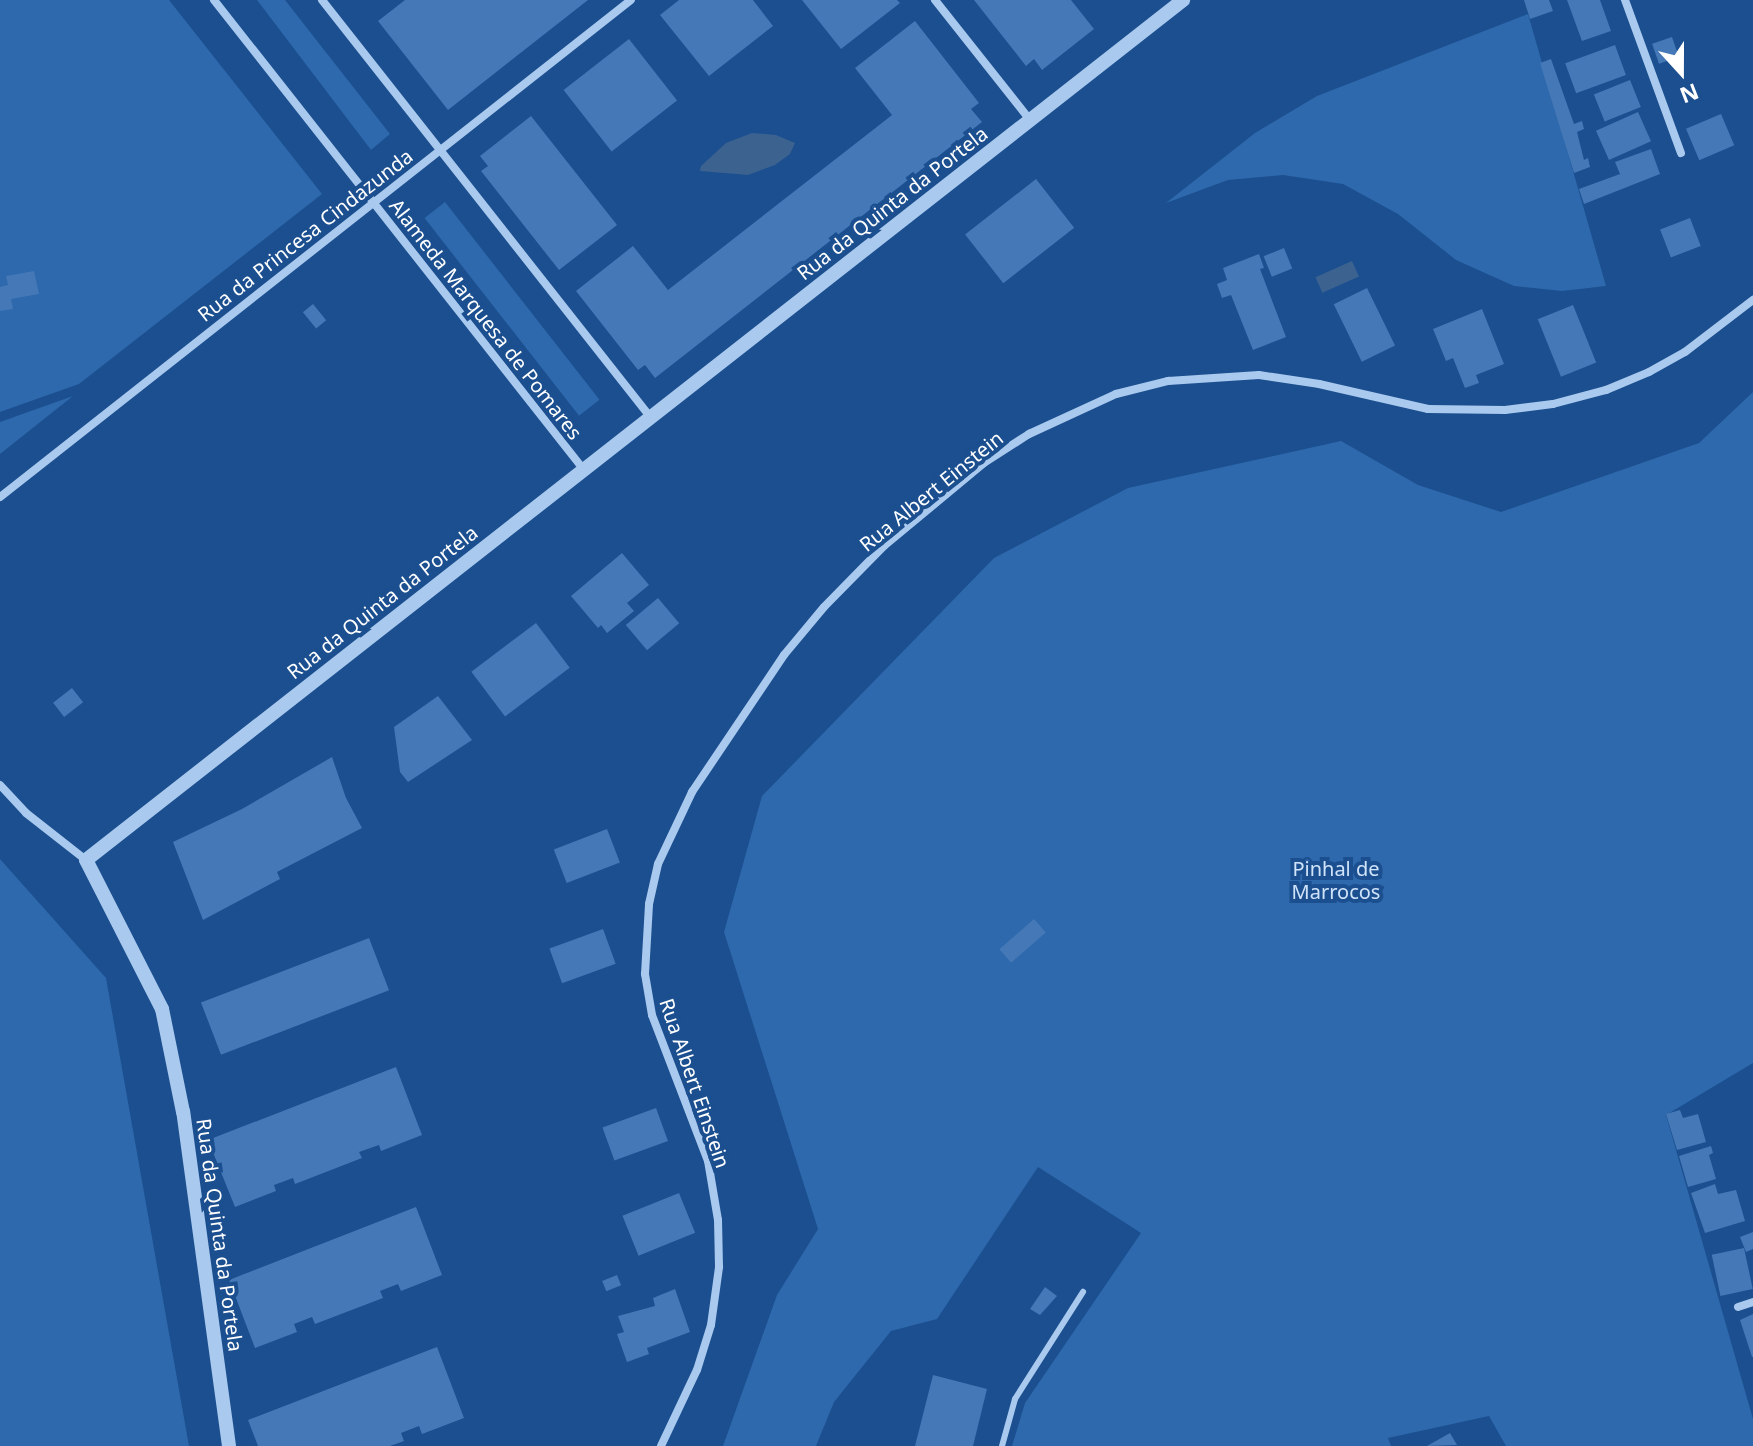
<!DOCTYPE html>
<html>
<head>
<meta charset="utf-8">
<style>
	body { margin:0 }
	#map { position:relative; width:1753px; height:1446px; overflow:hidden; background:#1b4f8f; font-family:"Noto Sans",sans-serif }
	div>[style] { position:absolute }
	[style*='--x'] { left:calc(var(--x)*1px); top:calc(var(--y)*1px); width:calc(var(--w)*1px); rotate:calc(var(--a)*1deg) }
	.green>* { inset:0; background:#2e69ad; transform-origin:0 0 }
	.water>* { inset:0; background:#3c6290; transform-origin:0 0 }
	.building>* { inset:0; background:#4478b7; transform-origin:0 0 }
	.service>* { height:6px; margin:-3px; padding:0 3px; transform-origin:3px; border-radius:3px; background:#a9c9ee }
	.minor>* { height:8px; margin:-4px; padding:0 4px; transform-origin:4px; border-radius:4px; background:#a9c9ee }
	.tertiary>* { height:14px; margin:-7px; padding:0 7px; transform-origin:7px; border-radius:7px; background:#a9c9ee }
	span { translate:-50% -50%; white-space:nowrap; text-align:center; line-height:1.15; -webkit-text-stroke:8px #1b4f8f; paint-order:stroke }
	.street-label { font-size:20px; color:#fff }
	.park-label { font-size:20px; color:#cfe3fa }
	.north { position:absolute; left:1641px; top:32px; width:80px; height:80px; -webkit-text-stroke:6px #1b4f8f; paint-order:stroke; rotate:159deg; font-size:22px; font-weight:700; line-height:32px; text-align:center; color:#fff }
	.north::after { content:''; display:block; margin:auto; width:28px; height:36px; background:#fff; clip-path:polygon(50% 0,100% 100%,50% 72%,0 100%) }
</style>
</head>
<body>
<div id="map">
	<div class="green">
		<i style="clip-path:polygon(0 0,169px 0,322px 194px,79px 384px,0 412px)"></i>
		<i style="clip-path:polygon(257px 0,285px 0,390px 134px,371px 150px)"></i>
		<i style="clip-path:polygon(1528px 14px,1606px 286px,1562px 291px,1514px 286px,1456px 260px,1398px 214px,1343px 184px,1283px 175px,1228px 180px,1166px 203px,1255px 133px,1317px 96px)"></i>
		<i style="left:445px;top:202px;width:251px;height:26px;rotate:52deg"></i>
		<i style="clip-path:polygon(1753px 392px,1753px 1063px,1666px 1115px,1753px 1419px,1753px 1446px,1506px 1446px,1489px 1416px,1388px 1438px,1391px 1446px,1012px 1446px,1025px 1403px,1141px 1233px,1038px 1167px,937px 1319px,891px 1331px,834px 1402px,816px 1446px,723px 1446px,777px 1295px,818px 1229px,724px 932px,762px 796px,994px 558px,1128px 488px,1341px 441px,1418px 485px,1501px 512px,1699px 443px)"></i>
		<i style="clip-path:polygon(73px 396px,0 454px,0 422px)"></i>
		<i style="clip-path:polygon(0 859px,106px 978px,189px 1446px,0 1446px)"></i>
	</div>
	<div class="water">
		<i style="clip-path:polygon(752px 133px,776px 135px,795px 143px,790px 154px,775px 165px,748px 175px,700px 171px,701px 166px,726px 143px)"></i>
		<i style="left:1352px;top:261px;width:17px;height:40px;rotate:66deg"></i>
	</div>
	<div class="building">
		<i style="clip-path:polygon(405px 0,588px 0,448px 110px,378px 21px)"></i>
		<i style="clip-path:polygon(679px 0,753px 0,773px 26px,709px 76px,660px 15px)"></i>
		<i style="clip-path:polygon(802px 0,897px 0,900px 3px,841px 49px)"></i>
		<i style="clip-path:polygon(974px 0,1071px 0,1094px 29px,1042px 70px,1034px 59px,1026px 66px)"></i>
		<i style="clip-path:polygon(1524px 0,1549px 0,1553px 11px,1530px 19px)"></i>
		<i style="clip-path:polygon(1567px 0,1600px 0,1611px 31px,1582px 41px)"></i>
		<i style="clip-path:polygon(915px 21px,979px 103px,971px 109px,982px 122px,655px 378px,645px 365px,638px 370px,576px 291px,633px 246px,668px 290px,878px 126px,892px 115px,855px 68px)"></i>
		<i style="left:1672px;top:37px;width:21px;height:21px;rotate:71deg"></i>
		<i style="left:629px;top:39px;width:78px;height:83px;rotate:52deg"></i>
		<i style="left:1615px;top:45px;width:32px;height:53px;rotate:70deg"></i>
		<i style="clip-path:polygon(1551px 59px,1574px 124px,1582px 121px,1584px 129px,1577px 132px,1584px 160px,1588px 158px,1590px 167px,1574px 173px,1540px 63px)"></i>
		<i style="left:1630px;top:80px;width:29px;height:39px;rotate:68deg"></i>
		<i style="left:1638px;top:112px;width:32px;height:46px;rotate:66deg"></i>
		<i style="left:1721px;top:114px;width:34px;height:38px;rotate:67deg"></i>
		<i style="clip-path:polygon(531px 116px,617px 225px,559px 270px,481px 171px,488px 166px,480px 156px)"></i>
		<i style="clip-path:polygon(1651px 149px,1660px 174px,1584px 204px,1579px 189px,1620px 174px,1615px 162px)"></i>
		<i style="left:1036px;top:179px;width:62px;height:90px;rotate:52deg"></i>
		<i style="left:1690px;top:218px;width:30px;height:32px;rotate:69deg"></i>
		<i style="left:1284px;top:248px;width:22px;height:22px;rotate:68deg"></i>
		<i style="clip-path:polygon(1259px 254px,1264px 268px,1260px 269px,1286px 337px,1253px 350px,1231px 295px,1222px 298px,1217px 284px,1227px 280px,1223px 268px)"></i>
		<i style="clip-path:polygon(34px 271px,39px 294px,11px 299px,13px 309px,0 311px,0 287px,8px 285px,6px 276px)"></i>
		<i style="left:1367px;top:288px;width:64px;height:37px;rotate:64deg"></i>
		<i style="left:313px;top:304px;width:21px;height:13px;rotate:51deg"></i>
		<i style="left:1573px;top:305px;width:62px;height:38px;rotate:68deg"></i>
		<i style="clip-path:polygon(1482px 309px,1504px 364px,1476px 375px,1479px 383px,1465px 388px,1453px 358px,1446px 361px,1433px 329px)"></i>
		<i style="clip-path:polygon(622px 553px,649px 585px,627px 603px,634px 611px,607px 633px,601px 625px,598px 628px,571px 596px)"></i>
		<i style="left:658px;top:598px;width:33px;height:42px;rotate:50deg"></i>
		<i style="left:536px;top:623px;width:56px;height:81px;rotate:53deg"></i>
		<i style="left:72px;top:688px;width:18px;height:24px;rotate:52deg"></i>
		<i style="clip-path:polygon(438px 696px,472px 740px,408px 782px,400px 772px,394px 727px)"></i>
		<i style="clip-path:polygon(332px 757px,346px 798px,362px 828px,277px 872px,280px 879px,203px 920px,173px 842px,242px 809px)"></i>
		<i style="left:607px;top:829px;width:36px;height:57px;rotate:69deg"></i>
		<i style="left:1034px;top:919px;width:18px;height:46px;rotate:49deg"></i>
		<i style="left:603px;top:929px;width:37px;height:57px;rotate:70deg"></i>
		<i style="left:369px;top:938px;width:56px;height:180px;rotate:69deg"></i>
		<i style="clip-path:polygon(396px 1067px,422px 1135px,381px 1151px,379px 1145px,359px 1152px,362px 1158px,295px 1184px,293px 1178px,274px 1185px,276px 1191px,235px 1207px,208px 1140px)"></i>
		<i style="left:656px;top:1108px;width:35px;height:57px;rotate:70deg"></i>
		<i style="clip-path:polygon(1680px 1110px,1683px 1118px,1698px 1114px,1706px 1142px,1677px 1150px,1666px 1114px)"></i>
		<i style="clip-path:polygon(1711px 1146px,1713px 1153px,1709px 1155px,1716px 1179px,1688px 1187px,1679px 1156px)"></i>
		<i style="clip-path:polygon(1715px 1184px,1718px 1194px,1736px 1190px,1745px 1221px,1705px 1233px,1691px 1193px)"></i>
		<i style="left:679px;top:1193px;width:43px;height:61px;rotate:68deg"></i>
		<i style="clip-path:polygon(416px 1207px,442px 1275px,401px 1291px,398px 1284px,380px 1291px,383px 1298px,315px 1324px,312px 1317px,294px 1324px,297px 1332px,255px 1348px,229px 1280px)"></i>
		<i style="clip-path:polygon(1753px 1232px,1753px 1249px,1746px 1252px,1740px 1237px)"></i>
		<i style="left:1744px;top:1248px;width:42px;height:33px;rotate:78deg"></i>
		<i style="left:617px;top:1275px;width:11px;height:16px;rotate:68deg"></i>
		<i style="clip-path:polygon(1045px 1287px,1057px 1296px,1040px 1315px,1030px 1309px)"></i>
		<i style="clip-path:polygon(675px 1289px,690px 1332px,647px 1348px,649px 1354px,627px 1362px,617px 1334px,624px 1332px,618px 1316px,655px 1306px,653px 1298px)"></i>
		<i style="clip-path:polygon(1753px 1314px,1753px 1357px,1752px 1357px,1740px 1320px)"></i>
		<i style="clip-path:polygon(437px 1347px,464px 1418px,422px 1434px,419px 1426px,401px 1433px,404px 1441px,390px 1446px,258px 1446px,248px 1420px)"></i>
		<i style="clip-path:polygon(933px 1375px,987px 1389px,973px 1446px,915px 1446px)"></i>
		<i style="clip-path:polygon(1450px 1433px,1457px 1445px,1427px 1446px)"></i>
	</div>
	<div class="service">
		<i style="--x:1002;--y:1446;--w:49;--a:-74.5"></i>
		<i style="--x:1015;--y:1399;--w:127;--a:-57.6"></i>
	</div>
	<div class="minor">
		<i style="--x:214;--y:0;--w:598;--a:51.79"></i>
		<i style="--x:322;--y:0;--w:532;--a:51.79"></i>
		<i style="--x:935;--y:0;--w:153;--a:51.6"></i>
		<i style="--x:1625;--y:0;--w:163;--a:69.9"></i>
		<i style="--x:0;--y:497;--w:803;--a:-38.23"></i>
		<i style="--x:0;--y:785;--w:38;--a:47"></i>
		<i style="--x:26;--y:813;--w:76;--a:38.1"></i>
		<i style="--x:1738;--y:1307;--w:16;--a:-18"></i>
		<i style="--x:661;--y:1446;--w:84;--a:-64.7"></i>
		<i style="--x:697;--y:1370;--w:47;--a:-72.7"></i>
		<i style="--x:711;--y:1325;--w:59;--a:-82.1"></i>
		<i style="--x:719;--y:1267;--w:47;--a:-91.2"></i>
		<i style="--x:718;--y:1220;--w:60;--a:-99.6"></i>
		<i style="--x:708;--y:1161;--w:156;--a:-111"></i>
		<i style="--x:652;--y:1015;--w:42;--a:-99.7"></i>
		<i style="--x:645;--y:974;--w:70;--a:-86.7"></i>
		<i style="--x:649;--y:904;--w:41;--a:-77.3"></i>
		<i style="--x:658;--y:864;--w:80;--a:-64.7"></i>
		<i style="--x:692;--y:792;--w:165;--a:-56.1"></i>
		<i style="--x:784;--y:655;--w:62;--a:-50.2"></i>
		<i style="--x:824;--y:607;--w:86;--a:-45.5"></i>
		<i style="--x:884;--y:546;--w:130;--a:-39.7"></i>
		<i style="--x:984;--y:463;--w:54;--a:-32.8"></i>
		<i style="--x:1029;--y:434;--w:96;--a:-24.7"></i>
		<i style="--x:1116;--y:394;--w:54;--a:-14"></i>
		<i style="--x:1168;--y:381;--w:91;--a:-3.8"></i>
		<i style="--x:1259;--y:375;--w:61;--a:8.5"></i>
		<i style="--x:1319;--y:384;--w:112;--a:12.9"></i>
		<i style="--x:1428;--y:409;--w:77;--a:0.7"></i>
		<i style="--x:1505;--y:410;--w:48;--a:-7.1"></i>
		<i style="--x:1553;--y:404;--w:55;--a:-14.8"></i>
		<i style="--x:1606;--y:390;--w:47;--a:-22.7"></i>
		<i style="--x:1649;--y:372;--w:41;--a:-29.1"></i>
		<i style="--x:1685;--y:352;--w:86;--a:-37.4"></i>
	</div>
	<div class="tertiary">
		<i style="--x:229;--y:1446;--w:337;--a:-97.8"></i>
		<i style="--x:183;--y:1112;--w:105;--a:-101.5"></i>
		<i style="--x:162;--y:1009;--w:167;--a:-117"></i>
		<i style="--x:86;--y:860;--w:1394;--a:-38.09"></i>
	</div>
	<div class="street-label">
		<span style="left:892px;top:203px;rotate:-38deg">Rua da Quinta da Portela</span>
		<span style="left:305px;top:235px;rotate:-38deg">Rua da Princesa Cindazunda</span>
		<span style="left:486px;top:319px;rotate:52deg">Alameda Marquesa de Pomares</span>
		<span style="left:931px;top:491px;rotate:-39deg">Rua Albert Einstein</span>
		<span style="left:382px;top:602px;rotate:-38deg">Rua da Quinta da Portela</span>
		<span style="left:695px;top:1083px;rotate:71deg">Rua Albert Einstein</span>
		<span style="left:220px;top:1235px;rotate:82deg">Rua da Quinta da Portela</span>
	</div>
	<div class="park-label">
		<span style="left:1336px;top:880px">Pinhal de<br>Marrocos</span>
	</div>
	<div class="north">N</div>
</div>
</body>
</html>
